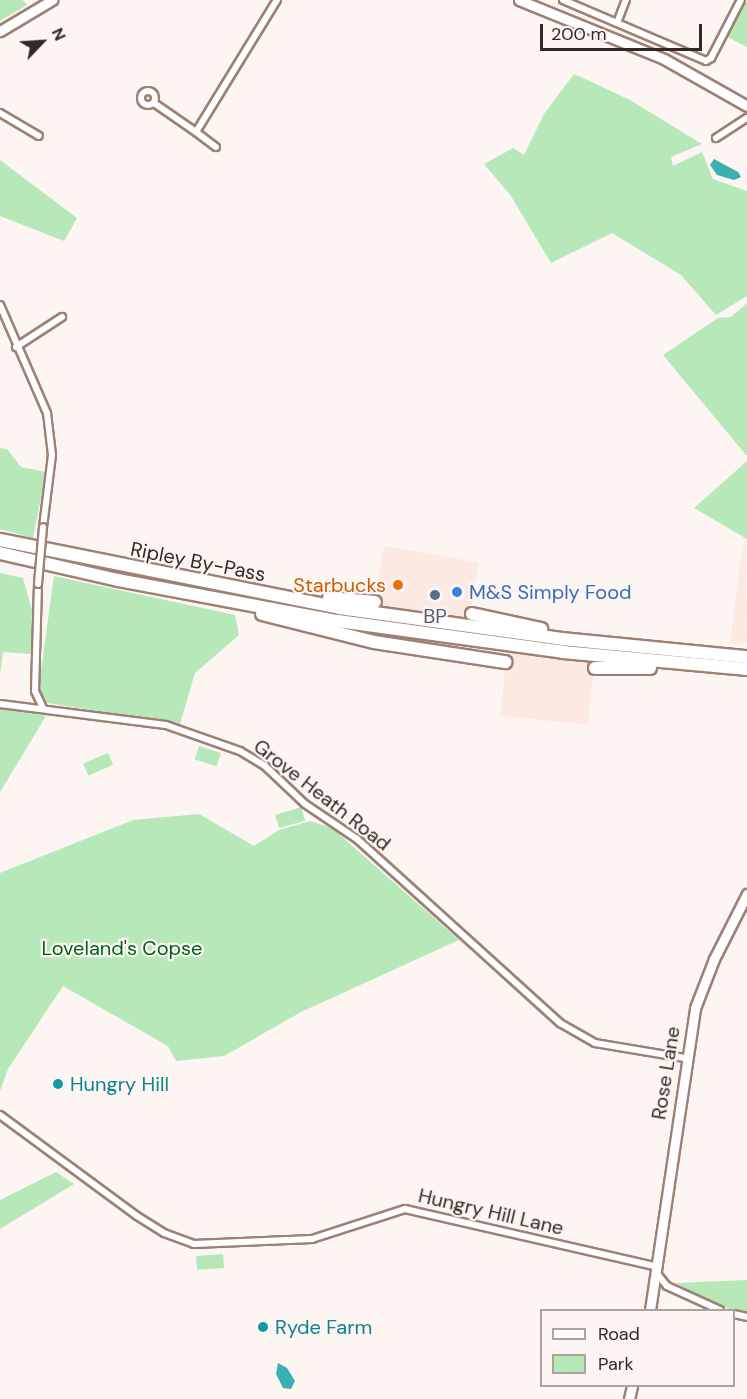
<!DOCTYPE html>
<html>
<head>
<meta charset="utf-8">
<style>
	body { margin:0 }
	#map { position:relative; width:747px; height:1399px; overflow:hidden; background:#fcf5f2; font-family:"DM Sans",sans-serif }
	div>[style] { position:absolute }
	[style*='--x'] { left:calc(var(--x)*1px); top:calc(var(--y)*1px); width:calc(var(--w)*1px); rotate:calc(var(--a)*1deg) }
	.built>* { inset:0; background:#fbe9e2; transform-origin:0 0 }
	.green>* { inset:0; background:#b6e8b9; transform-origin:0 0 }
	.water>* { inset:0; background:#3bb0b2 }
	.roads { filter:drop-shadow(2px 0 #9f8074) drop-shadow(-2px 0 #9f8074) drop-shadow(0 2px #9f8074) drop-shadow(0 -2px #9f8074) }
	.street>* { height:6px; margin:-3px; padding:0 3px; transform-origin:3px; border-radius:3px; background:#fff }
	.street>.ring { margin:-3px; padding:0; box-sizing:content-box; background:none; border:6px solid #fff; border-radius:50% }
	.secondary>* { height:9px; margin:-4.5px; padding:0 4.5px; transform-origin:4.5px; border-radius:4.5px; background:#fff }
	.highway>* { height:12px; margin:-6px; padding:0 6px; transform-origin:6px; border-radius:6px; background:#fff }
	.bridges { filter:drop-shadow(2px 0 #9f8074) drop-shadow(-2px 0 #9f8074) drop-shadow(0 2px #9f8074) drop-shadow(0 -2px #9f8074) }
	.street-bridge>* { height:6px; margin:-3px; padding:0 3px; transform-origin:3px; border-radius:3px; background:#fff }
	.dots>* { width:16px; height:16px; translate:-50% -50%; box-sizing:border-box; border:3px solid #fcf5f2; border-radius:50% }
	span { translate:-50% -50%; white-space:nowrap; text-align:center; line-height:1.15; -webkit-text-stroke:4.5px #fcf5f2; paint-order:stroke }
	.street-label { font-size:20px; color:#352823 }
	.food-label { font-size:20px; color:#c56008 }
	.right { translate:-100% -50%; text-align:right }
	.shop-label { font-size:20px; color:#366cbe }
	.left { translate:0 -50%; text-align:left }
	.service-label { font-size:20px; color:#4e5e75 }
	.park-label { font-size:20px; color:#025e1c }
	.culture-label { font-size:20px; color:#0d838f }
	.legend { position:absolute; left:540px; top:1309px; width:195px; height:78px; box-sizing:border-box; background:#fcf5f2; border:2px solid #aca39f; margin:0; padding:8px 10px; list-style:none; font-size:18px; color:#352823 }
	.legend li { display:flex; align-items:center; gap:12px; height:30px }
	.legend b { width:30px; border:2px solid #aca39f }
	.north { position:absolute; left:12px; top:12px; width:60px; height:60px; -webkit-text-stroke:4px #fcf5f2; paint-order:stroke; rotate:65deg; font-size:16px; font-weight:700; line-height:24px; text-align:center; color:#352823 }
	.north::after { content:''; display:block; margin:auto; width:21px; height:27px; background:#352823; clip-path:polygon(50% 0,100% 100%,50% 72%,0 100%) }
	.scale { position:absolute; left:540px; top:24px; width:162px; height:27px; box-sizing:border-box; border:3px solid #352823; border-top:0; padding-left:8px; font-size:18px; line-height:21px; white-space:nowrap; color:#352823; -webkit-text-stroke:4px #fcf5f2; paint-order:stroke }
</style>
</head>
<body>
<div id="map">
	<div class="built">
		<i style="clip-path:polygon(746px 538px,747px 643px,730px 644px,740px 561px)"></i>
		<i style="left:384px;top:546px;width:96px;height:63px;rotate:10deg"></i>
		<i style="left:507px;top:651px;width:88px;height:65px;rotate:6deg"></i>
	</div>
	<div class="green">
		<i style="clip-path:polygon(0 0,23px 0,27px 5px,0 21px)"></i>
		<i style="clip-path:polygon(745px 2px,747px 3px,747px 47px,727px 37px)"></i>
		<i style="clip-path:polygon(574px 74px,630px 100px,702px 144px,671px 157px,673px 166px,702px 152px,713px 179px,747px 191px,747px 296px,716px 315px,681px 275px,612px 233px,551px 263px,511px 196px,484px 164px,513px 148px,524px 155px,544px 114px)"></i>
		<i style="clip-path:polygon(0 160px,77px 218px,64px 241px,0 216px)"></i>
		<i style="clip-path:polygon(747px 303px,747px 455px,746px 455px,663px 355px,718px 318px,731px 317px)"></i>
		<i style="clip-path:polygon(0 448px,7px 449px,21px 467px,46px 472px,33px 538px,0 529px)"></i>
		<i style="clip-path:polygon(747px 461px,747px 539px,694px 508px)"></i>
		<i style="clip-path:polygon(0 573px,23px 578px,32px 610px,31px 654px,3px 652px,0 675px)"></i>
		<i style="clip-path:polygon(54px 576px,235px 615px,239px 635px,195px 673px,180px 724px,41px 702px,38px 693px)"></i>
		<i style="clip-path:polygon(0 709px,46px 716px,0 792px)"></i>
		<i style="left:199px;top:746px;width:23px;height:14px;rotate:18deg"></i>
		<i style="left:108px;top:753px;width:13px;height:27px;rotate:67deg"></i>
		<i style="left:301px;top:807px;width:14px;height:27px;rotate:73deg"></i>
		<i style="clip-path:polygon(199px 814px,254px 846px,279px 830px,310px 821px,332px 828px,459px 940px,301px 1012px,224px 1056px,176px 1061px,168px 1046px,63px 986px,8px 1069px,0 1091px,0 873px,133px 820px)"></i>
		<i style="clip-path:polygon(56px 1172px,74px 1184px,0 1229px,0 1200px)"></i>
		<i style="left:223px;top:1254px;width:14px;height:27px;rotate:86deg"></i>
		<i style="clip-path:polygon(747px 1280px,747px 1314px,710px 1303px,676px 1283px)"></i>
	</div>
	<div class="water">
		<i style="clip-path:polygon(714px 159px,738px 172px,741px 177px,734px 180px,717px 175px,710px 165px)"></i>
		<i style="clip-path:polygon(278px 1363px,287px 1368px,295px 1381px,291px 1389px,283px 1388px,276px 1374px)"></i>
	</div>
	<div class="roads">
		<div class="street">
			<i style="--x:563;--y:0;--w:155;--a:23.1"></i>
			<i style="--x:706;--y:61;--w:6;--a:-31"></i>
			<i style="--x:711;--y:58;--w:65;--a:-62.7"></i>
			<i style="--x:617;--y:23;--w:25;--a:-69"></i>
			<i class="ring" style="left:141px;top:91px;width:8px;height:8px"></i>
			<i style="--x:154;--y:103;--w:51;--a:34.6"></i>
			<i style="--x:196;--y:132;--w:155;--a:-58.5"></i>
			<i style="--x:0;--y:113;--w:45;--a:30.5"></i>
			<i style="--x:196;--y:132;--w:25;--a:37"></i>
			<i style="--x:716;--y:138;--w:37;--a:-33"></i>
			<i style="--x:0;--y:305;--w:118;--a:66.5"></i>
			<i style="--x:47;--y:413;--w:42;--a:83.2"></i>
			<i style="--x:52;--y:455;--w:73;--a:97.1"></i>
			<i style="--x:16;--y:347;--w:55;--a:-33.1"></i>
			<i style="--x:38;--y:584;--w:107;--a:91.6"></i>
			<i style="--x:35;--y:691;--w:19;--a:65"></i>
			<i style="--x:0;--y:704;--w:167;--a:7.2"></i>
			<i style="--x:166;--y:725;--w:78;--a:19.4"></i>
			<i style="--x:240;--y:751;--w:29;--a:31"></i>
			<i style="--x:265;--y:766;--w:55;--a:43.5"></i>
			<i style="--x:305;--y:804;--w:63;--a:33.9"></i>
			<i style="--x:357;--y:839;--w:274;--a:42.2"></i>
			<i style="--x:560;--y:1023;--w:40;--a:29.7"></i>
			<i style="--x:595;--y:1043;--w:91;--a:9.5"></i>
			<i style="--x:0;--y:1115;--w:170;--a:36.4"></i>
			<i style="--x:137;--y:1216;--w:32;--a:32"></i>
			<i style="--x:164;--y:1233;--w:32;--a:20"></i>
			<i style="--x:194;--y:1244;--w:118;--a:-2.4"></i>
			<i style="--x:312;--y:1239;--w:98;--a:-17.9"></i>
			<i style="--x:405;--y:1209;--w:260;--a:12.9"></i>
			<i style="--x:658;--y:1275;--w:14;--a:51"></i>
			<i style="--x:667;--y:1286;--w:58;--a:24.4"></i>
			<i style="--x:734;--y:1314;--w:13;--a:13"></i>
		</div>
		<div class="secondary">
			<i style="--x:519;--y:0;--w:157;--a:22.1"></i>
			<i style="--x:664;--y:59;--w:95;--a:29.5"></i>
			<i style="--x:0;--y:31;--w:61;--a:-30.8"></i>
			<i style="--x:650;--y:1310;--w:305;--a:-81.5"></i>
			<i style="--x:695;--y:1008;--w:53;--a:-68.8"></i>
			<i style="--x:714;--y:959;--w:73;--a:-63.1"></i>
			<i style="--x:629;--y:1399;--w:13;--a:-77"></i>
		</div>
		<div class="highway">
			<i style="--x:0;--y:540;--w:346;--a:11.3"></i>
			<i style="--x:339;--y:608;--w:225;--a:7.9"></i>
			<i style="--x:562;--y:639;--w:186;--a:5.6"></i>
			<i style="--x:0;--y:553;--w:121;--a:12.9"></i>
			<i style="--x:118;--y:580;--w:224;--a:10.6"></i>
			<i style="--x:338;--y:621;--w:227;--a:7.8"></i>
			<i style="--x:563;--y:652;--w:185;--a:5.3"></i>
			<i style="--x:329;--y:598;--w:46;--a:5"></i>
			<i style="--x:262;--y:614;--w:115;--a:14"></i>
			<i style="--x:374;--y:642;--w:133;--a:8.7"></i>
			<i style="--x:472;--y:614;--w:71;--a:12.3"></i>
			<i style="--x:595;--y:668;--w:55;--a:0"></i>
		</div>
	</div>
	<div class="bridges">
		<div class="street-bridge">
			<i style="--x:38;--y:584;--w:57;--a:-85"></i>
		</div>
	</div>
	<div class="dots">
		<i style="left:398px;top:585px;background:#e8710a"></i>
		<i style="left:457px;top:592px;background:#3f7fe0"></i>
		<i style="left:435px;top:595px;background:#5c6f8a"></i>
		<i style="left:58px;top:1084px;background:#0f9aa8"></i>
		<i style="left:263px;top:1327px;background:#0f9aa8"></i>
	</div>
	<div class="street-label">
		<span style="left:198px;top:562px;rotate:11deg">Ripley By-Pass</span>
		<span style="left:322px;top:795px;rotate:38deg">Grove Heath Road</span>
		<span style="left:666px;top:1073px;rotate:-81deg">Rose Lane</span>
		<span style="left:491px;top:1212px;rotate:13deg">Hungry Hill Lane</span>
	</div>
	<div class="food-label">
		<span class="right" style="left:386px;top:585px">Starbucks</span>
	</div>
	<div class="shop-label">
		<span class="left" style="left:469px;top:592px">M&amp;S Simply Food</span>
	</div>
	<div class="service-label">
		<span style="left:435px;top:616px">BP</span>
	</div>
	<div class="park-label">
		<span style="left:122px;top:948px">Loveland's Copse</span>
	</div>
	<div class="culture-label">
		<span class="left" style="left:70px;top:1084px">Hungry Hill</span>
		<span class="left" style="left:275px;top:1327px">Ryde Farm</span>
	</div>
	<ul class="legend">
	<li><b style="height:8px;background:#fff"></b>Road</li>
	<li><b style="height:16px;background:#b6e8b9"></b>Park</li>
	</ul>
	<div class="north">N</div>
	<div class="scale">200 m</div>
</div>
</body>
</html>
